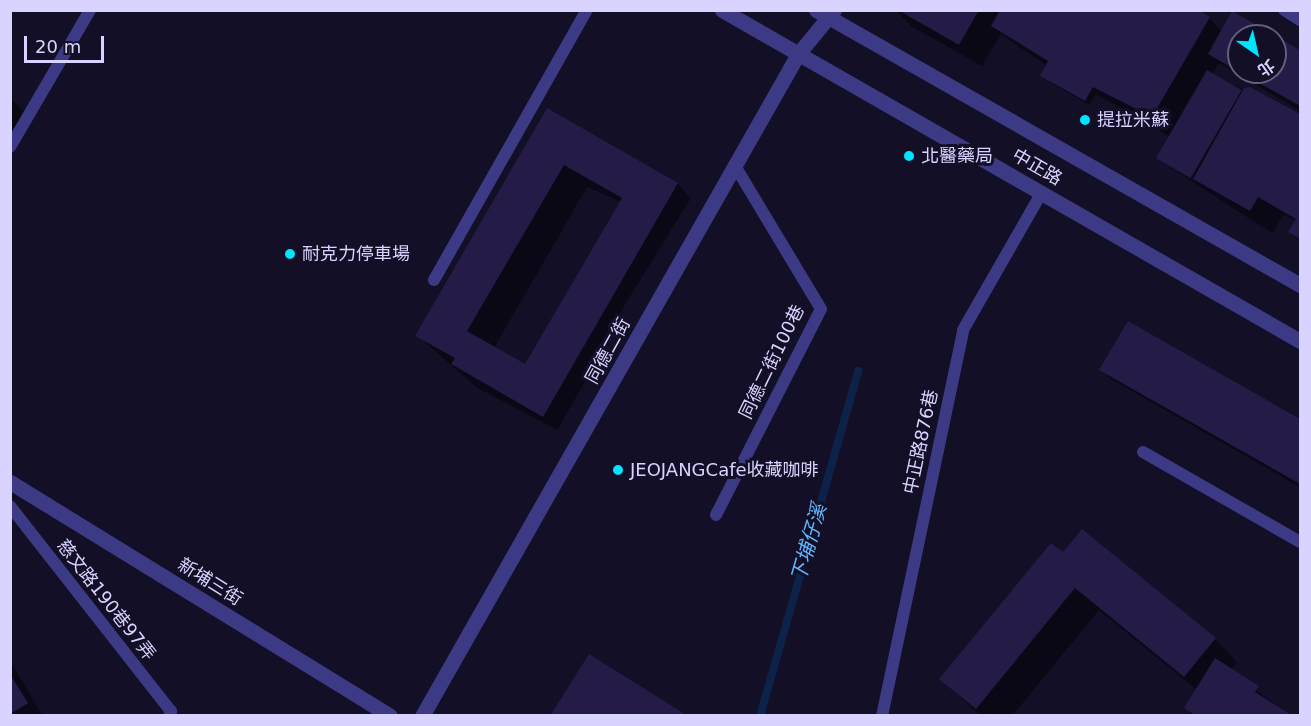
<!DOCTYPE html>
<html>
<head>
<meta charset="utf-8">
<style>
	body { margin:0 }
	#map { position:relative; width:1311px; height:726px; overflow:hidden; background:#130f26; font-family:"DejaVu Sans","Noto Sans TC",sans-serif }
	div>[style] { position:absolute }
	[style*='--x'] { left:calc(var(--x)*1px); top:calc(var(--y)*1px); width:calc(var(--w)*1px); rotate:calc(var(--a)*1deg) }
	.shadow>* { inset:0; background:#0007 }
	.stream>* { height:8px; margin:-4px; padding:0 4px; transform-origin:4px; border-radius:4px; background:#0c2248 }
	.building>* { inset:0; background:#241b47; transform-origin:0 0 }
	.service>* { height:12px; margin:-6px; padding:0 6px; transform-origin:6px; border-radius:6px; background:#3d3a85 }
	.minor>* { height:15px; margin:-7.5px; padding:0 7.5px; transform-origin:7.5px; border-radius:7.5px; background:#3d3a85 }
	.tertiary>* { height:15px; margin:-7.5px; padding:0 7.5px; transform-origin:7.5px; border-radius:7.5px; background:#3d3a85 }
	.dots>* { width:16px; height:16px; translate:-50% -50%; box-sizing:border-box; border:3px solid #130f26; border-radius:50% }
	span { translate:-50% -50%; white-space:nowrap; text-align:center; line-height:1.15; -webkit-text-stroke:6px #130f26; paint-order:stroke }
	.poi-label { font-size:18px; color:#d9d4ff }
	.left { translate:0 -50%; text-align:left }
	.street-label { font-size:18px; color:#d9d4ff }
	.water-label { font-size:20px; color:#62b6ff; font-style:italic }
	.frame { position:absolute; inset:0; border:12px solid #d9d4ff; pointer-events:none }
	.north { position:absolute; left:1227px; top:24px; width:60px; height:60px; box-sizing:border-box; background:#130f26; border:2px solid #625e7d; border-radius:50%; rotate:146deg; font-size:16px; font-weight:700; line-height:24px; text-align:center; color:#d9d4ff }
	.north::after { content:''; display:block; margin:auto; width:21px; height:27px; background:#00e5ff; clip-path:polygon(50% 0,100% 100%,50% 72%,0 100%) }
	.scale { position:absolute; left:24px; top:36px; width:80px; height:27px; box-sizing:border-box; border:3px solid #d9d4ff; border-top:0; padding-left:8px; font-size:18px; line-height:21px; white-space:nowrap; color:#d9d4ff; -webkit-text-stroke:4px #130f26; paint-order:stroke }
</style>
</head>
<body>
<div id="map">
	<div class="shadow">
		<i style="clip-path:polygon(896px 10px,1123px 10px,1209px 18px,1222px 32px,1273px 36px,1239px 36px,1239px 72px,1275px 72px,1275px 37px,1300px 52px,1300px 111px,1219px 63px,1212px 75px,1300px 116px,1300px 242px,1290px 232px,1297px 220px,1283px 215px,1273px 233px,1256px 223px,1158px 159px,1171px 137px,1096px 94px,1089px 105px,1046px 80px,1042px 76px,1047px 66px,1001px 34px,982px 66px,911px 26px)"></i>
		<i style="clip-path:polygon(10px 98px,27px 114px,10px 143px)"></i>
		<i style="clip-path:polygon(evenodd,548px 110px,678px 184px,691px 198px,585px 369px,590px 373px,557px 430px,476px 387px,417px 335px,548px 110px,587px 187px,621px 202px,526px 366px,494px 348px,587px 187px)"></i>
		<i style="clip-path:polygon(1128px 323px,1300px 421px,1300px 487px,1111px 379px,1101px 369px)"></i>
		<i style="clip-path:polygon(1063px 554px,1215px 639px,1237px 662px,1230px 671px,1291px 716px,1194px 716px,1186px 708px,1197px 690px,1099px 610px,1012px 716px,981px 716px,941px 679px)"></i>
		<i style="clip-path:polygon(10px 661px,43px 716px,10px 716px)"></i>
	</div>
	<div class="stream">
		<i style="--x:760;--y:716;--w:359;--a:-74.1"></i>
	</div>
	<div class="building">
		<i style="clip-path:polygon(898px 10px,979px 10px,959px 45px)"></i>
		<i style="clip-path:polygon(1000px 10px,1198px 10px,1210px 17px,1152px 117px,1093px 87px,1085px 101px,1040px 76px,1048px 61px,991px 26px)"></i>
		<i style="clip-path:polygon(1232px 11px,1300px 50px,1300px 106px,1240px 72px,1275px 72px,1275px 36px,1239px 36px,1239px 72px,1208px 54px)"></i>
		<i style="left:1207px;top:70px;width:40px;height:102px;rotate:30deg"></i>
		<i style="clip-path:polygon(1250px 87px,1300px 114px,1300px 239px,1288px 232px,1296px 219px,1258px 197px,1250px 211px,1193px 179px,1244px 88px)"></i>
		<i style="clip-path:polygon(evenodd,547px 108px,678px 183px,543px 417px,451px 364px,455px 358px,415px 336px,547px 108px,564px 165px,622px 198px,525px 364px,467px 331px,564px 165px)"></i>
		<i style="clip-path:polygon(1128px 321px,1300px 419px,1300px 484px,1099px 370px)"></i>
		<i style="clip-path:polygon(1082px 529px,1216px 638px,1184px 677px,1075px 588px,976px 709px,939px 679px,1051px 543px,1063px 552px)"></i>
		<i style="clip-path:polygon(589px 654px,688px 716px,550px 716px)"></i>
		<i style="clip-path:polygon(1215px 658px,1259px 686px,1255px 692px,1293px 716px,1196px 716px,1184px 708px)"></i>
		<i style="clip-path:polygon(10px 674px,28px 703px,10px 714px)"></i>
	</div>
	<div class="service">
		<i style="--x:1284;--y:10;--w:19;--a:32"></i>
		<i style="--x:10;--y:147;--w:159;--a:-59.7"></i>
		<i style="--x:434;--y:280;--w:310;--a:-60.5"></i>
		<i style="--x:1143;--y:452;--w:181;--a:29.8"></i>
		<i style="--x:10;--y:506;--w:261;--a:51.9"></i>
		<i style="--x:171;--y:711;--w:5;--a:112"></i>
		<i style="--x:716;--y:515;--w:231;--a:-63"></i>
		<i style="--x:821;--y:309;--w:167;--a:-121"></i>
		<i style="--x:882;--y:716;--w:394;--a:-78.1"></i>
		<i style="--x:963;--y:330;--w:159;--a:-60.2"></i>
	</div>
	<div class="minor">
		<i style="--x:10;--y:482;--w:446;--a:31.6"></i>
		<i style="--x:422;--y:716;--w:761;--a:-60.4"></i>
		<i style="--x:798;--y:54;--w:57;--a:-50.7"></i>
	</div>
	<div class="tertiary">
		<i style="--x:722;--y:10;--w:666;--a:29.8"></i>
		<i style="--x:816;--y:10;--w:557;--a:29.6"></i>
	</div>
	<div class="dots">
		<i style="left:1085px;top:120px;background:#00e5ff"></i>
		<i style="left:909px;top:156px;background:#00e5ff"></i>
		<i style="left:290px;top:254px;background:#00e5ff"></i>
		<i style="left:618px;top:470px;background:#00e5ff"></i>
	</div>
	<div class="poi-label">
		<span class="left" style="left:1097px;top:120px">提拉米蘇</span>
		<span class="left" style="left:921px;top:156px">北醫藥局</span>
		<span class="left" style="left:302px;top:254px">耐克力停車場</span>
		<span class="left" style="left:630px;top:470px">JEOJANGCafe收藏咖啡</span>
	</div>
	<div class="street-label">
		<span style="left:1037px;top:167px;rotate:30deg">中正路</span>
		<span style="left:608px;top:351px;rotate:-61deg">同德二街</span>
		<span style="left:772px;top:362px;rotate:-64deg">同德二街100巷</span>
		<span style="left:921px;top:442px;rotate:-78deg">中正路876巷</span>
		<span style="left:210px;top:582px;rotate:32deg">新埔三街</span>
		<span style="left:106px;top:600px;rotate:52deg">慈文路190巷97弄</span>
	</div>
	<div class="water-label">
		<span style="left:809px;top:543px;rotate:-74deg">下埔仔溪</span>
	</div>
	<div class="frame"></div>
	<div class="north">北</div>
	<div class="scale">20 m</div>
</div>
</body>
</html>
